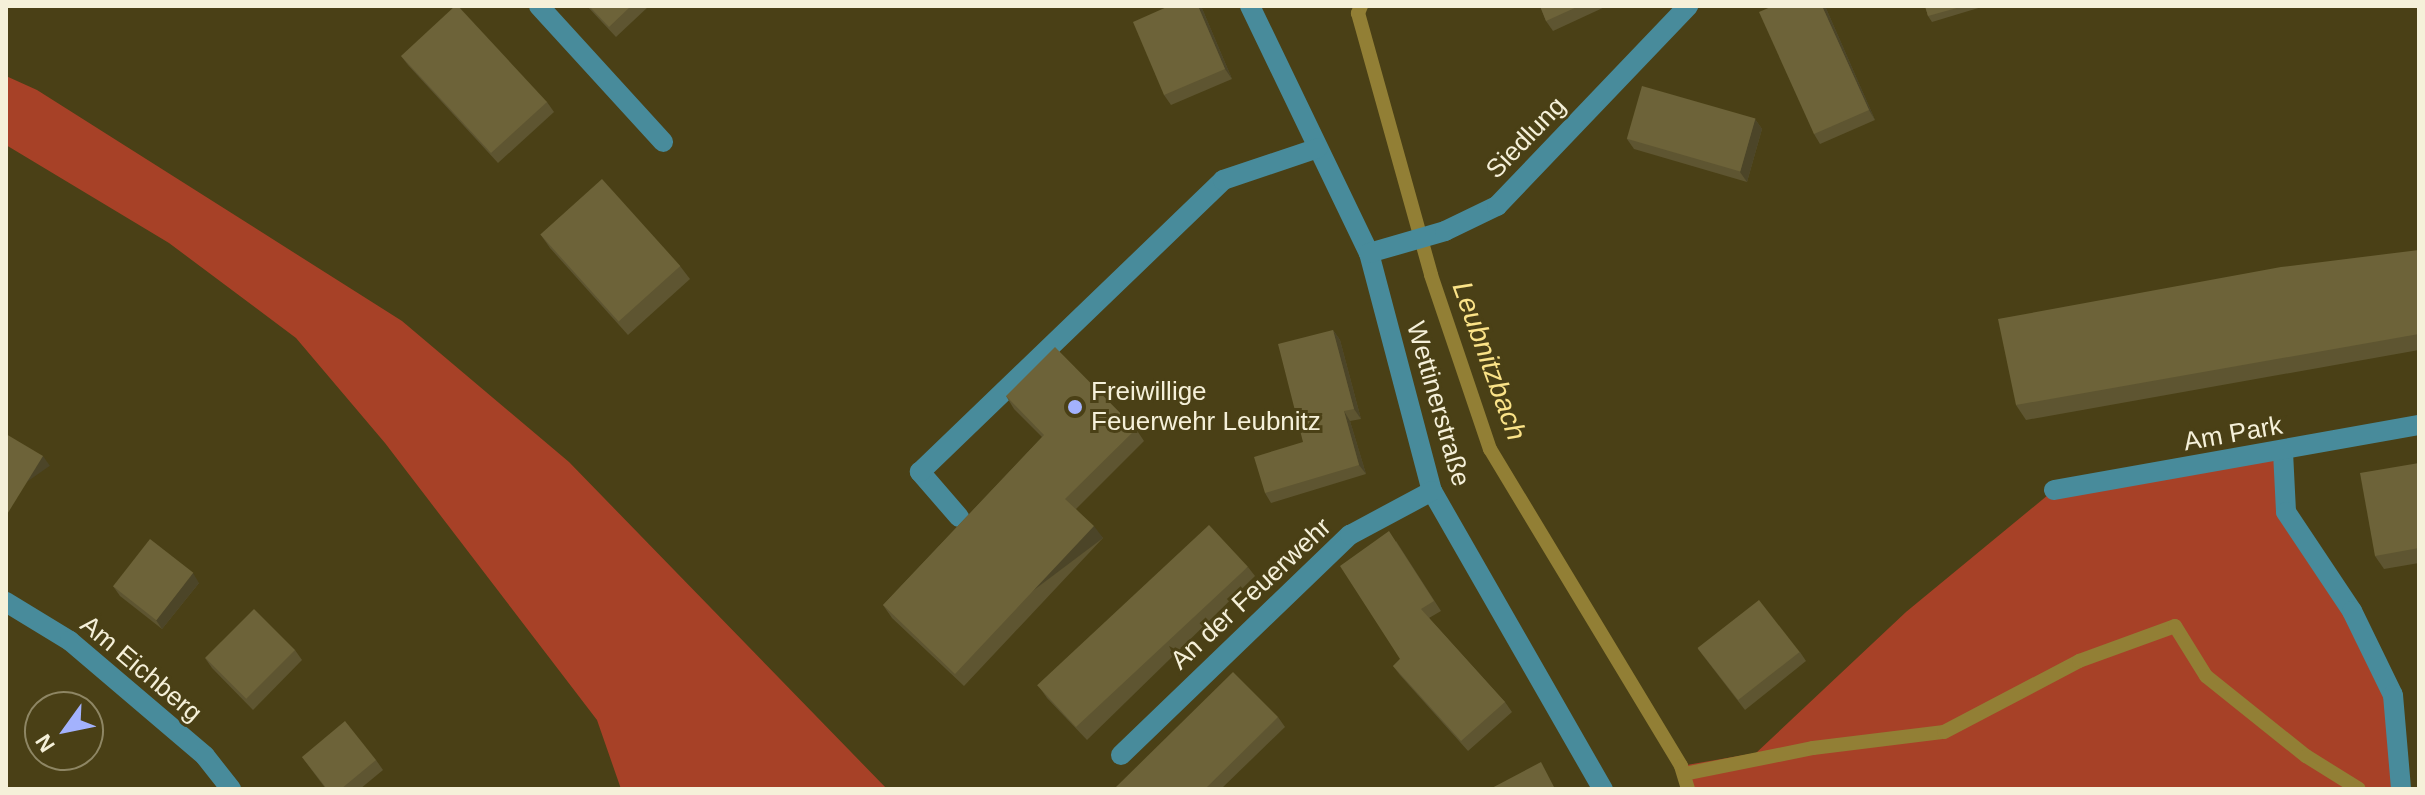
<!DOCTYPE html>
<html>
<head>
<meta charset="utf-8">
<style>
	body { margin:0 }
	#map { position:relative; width:2425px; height:795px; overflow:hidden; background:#4a4016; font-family:Helvetica,sans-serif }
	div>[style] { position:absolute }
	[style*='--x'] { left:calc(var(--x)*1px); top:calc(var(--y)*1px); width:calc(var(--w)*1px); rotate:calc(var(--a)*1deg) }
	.green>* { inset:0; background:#a74127 }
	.stream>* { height:14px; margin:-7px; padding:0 7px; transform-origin:7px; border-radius:7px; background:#927f35 }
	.minor>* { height:20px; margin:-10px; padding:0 10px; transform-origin:10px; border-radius:10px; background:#488b9b }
	.wall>* { inset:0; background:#5e5531 }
	.shaded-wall>* { inset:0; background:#4c4528; transform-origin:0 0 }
	.building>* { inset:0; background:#6d6339; transform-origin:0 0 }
	.dots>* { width:22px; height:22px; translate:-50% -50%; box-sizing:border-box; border:4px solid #4a4016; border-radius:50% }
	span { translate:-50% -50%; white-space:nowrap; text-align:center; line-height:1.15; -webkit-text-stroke:6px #4a4016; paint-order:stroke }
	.street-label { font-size:26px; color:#f5f0d9 }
	.poi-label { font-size:26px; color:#f5f0d9 }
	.left { translate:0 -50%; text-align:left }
	.water-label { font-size:28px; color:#fbe388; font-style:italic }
	.frame { position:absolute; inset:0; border:8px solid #f5f0d9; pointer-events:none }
	.north { position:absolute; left:24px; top:691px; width:80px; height:80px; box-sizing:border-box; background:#4a4016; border:2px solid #8e8664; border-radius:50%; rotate:237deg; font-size:22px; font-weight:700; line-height:32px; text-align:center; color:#f5f0d9 }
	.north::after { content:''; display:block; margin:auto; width:28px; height:36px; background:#a3b2fd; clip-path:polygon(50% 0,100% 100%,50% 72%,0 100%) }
</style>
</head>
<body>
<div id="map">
	<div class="green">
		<i style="clip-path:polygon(6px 76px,37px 90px,402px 321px,569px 462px,887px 789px,621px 789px,597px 720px,385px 443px,296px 338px,169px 243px,6px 145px)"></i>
		<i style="clip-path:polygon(2283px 452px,2286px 512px,2393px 695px,2401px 789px,1688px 789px,1681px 766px,1756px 753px,1906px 612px,2054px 490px)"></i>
	</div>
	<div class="stream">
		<i style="--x:1361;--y:6;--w:8;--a:113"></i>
		<i style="--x:1358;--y:13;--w:272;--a:74.4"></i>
		<i style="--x:1431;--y:275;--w:184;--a:71.3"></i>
		<i style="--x:1490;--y:449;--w:370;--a:58.9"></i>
		<i style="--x:1681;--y:766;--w:24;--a:73"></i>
		<i style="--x:1684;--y:774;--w:132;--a:-11.4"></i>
		<i style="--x:1813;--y:748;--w:132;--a:-7"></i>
		<i style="--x:1944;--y:732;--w:153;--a:-27.7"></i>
		<i style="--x:2079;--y:661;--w:102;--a:-20"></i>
		<i style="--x:2175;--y:626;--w:59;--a:58.2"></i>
		<i style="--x:2206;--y:676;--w:128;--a:38.7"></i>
		<i style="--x:2306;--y:756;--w:62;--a:31.9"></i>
	</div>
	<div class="minor">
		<i style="--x:539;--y:6;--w:184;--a:47.6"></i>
		<i style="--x:1250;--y:6;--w:274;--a:64.3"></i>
		<i style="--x:1369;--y:253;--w:246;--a:75.2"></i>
		<i style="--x:1432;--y:491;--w:344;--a:60.2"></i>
		<i style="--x:1369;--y:253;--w:79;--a:-16.1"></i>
		<i style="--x:1445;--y:231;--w:58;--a:-25.7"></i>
		<i style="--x:1497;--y:206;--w:277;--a:-46.3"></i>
		<i style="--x:2283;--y:452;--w:60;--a:87.1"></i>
		<i style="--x:2286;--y:512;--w:119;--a:56.3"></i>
		<i style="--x:2352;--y:611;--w:93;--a:64"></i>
		<i style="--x:2393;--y:695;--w:94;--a:85.1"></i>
		<i style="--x:2054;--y:490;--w:371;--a:-10.1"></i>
		<i style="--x:959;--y:517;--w:60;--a:-130.9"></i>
		<i style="--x:920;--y:472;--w:421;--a:-43.9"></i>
		<i style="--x:1223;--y:180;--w:100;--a:-18.6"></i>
		<i style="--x:6;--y:602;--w:75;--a:31.4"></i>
		<i style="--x:70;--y:641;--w:177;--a:40.4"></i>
		<i style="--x:205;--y:756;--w:42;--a:51.8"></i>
		<i style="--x:1121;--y:755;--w:318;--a:-43.9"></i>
		<i style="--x:1350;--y:535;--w:93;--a:-28.2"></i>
	</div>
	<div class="wall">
		<i style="clip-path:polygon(587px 6px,649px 6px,616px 37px)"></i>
		<i style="clip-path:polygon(1169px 6px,1201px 6px,1232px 79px,1171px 105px,1164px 95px)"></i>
		<i style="clip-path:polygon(1540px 6px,1607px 6px,1553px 31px,1546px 21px)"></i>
		<i style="clip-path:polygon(1773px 6px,1825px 6px,1875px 120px,1820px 144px,1814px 134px)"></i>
		<i style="clip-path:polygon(1925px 6px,1985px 6px,1932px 22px,1928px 16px)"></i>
		<i style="clip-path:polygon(401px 56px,547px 102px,554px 112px,498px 163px,408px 65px)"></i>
		<i style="clip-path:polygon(1755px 119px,1762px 129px,1747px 182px,1634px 149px,1627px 139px)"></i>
		<i style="clip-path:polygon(541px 235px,680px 266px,690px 279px,628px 335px,550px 248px)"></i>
		<i style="clip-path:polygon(2419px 250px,2419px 350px,2026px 420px,2016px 405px)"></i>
		<i style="clip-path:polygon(1333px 330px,1340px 340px,1361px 419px,1350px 421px,1366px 474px,1271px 503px,1265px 493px,1303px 442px)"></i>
		<i style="clip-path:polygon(1006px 396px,1136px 429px,1144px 441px,1076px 509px,1103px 538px,964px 686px,892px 618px,883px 605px,1042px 437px,1014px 409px)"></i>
		<i style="clip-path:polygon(2419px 463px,2419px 563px,2384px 569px,2375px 556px)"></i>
		<i style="clip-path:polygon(1396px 541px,1441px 611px,1429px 618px,1505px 702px,1512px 712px,1468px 751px,1400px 675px,1393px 666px,1400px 659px)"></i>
		<i style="clip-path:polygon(1248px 567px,1255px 576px,1087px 740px,1047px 698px,1040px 688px)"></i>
		<i style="clip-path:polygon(199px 583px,162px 629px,120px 596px,113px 586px)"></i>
		<i style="clip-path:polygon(1698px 649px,1800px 652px,1806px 661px,1745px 710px)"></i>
		<i style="clip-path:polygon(295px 650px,302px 660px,253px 710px,212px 668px,205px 658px)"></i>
		<i style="clip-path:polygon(1278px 717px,1285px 727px,1221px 789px,1117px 789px)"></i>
		<i style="clip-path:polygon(302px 757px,376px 760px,383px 770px,360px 789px,326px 789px)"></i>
	</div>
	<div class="shaded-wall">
		<i style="clip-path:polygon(1198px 6px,1201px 6px,1232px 79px,1225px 69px)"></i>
		<i style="clip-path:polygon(1822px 6px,1825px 6px,1875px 120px,1869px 110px)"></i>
		<i style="clip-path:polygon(1755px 119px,1762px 129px,1747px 182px,1740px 172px)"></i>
		<i style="clip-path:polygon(1333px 330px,1340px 340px,1361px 419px,1354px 409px)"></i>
		<i style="clip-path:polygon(1344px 411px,1350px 421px,1366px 474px,1359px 465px)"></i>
		<i style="left:43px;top:456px;width:12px;height:71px;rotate:55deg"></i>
		<i style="left:1094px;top:526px;width:15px;height:203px;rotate:53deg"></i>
		<i style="clip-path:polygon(193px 573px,199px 583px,162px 629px,156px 620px)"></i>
	</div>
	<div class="building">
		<i style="clip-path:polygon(455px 6px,458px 6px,547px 102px,491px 153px,401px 56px)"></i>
		<i style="clip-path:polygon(589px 6px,631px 6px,609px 27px)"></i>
		<i style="clip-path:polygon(1169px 6px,1198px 6px,1225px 69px,1164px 95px,1133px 22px)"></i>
		<i style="clip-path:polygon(1540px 6px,1579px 6px,1546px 21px)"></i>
		<i style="clip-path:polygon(1773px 6px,1822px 6px,1869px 110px,1814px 134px,1759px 12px)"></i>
		<i style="clip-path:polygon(1925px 6px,1964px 6px,1928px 16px)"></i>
		<i style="left:1642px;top:86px;width:118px;height:55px;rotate:16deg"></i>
		<i style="left:602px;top:179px;width:117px;height:83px;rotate:48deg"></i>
		<i style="clip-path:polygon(2419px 250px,2419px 334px,2016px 405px,1998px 319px,2281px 267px)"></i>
		<i style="clip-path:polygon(1333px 330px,1354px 409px,1344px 411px,1359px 465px,1265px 493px,1254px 457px,1303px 442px,1278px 344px)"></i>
		<i style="clip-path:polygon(1055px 347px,1136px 429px,1065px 499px,1094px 526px,955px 674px,883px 605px,1044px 435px,1006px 396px)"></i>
		<i style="clip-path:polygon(6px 434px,43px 456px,6px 516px)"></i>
		<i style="clip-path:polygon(2419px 463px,2419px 548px,2375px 556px,2360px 473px)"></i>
		<i style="left:1209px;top:525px;width:57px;height:235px;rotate:47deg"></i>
		<i style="clip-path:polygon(1389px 531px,1434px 601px,1421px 609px,1505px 702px,1461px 741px,1393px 666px,1400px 659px,1340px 566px)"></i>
		<i style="left:150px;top:539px;width:55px;height:60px;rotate:38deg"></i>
		<i style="left:1759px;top:600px;width:66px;height:78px;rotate:52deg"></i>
		<i style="left:254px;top:609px;width:58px;height:69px;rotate:45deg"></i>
		<i style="clip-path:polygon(1233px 672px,1278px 717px,1205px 789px,1118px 789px,1116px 787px)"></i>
		<i style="clip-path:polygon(345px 721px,376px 760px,341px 789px,327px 789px,302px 757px)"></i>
		<i style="clip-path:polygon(1541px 762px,1555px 789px,1490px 789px)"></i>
	</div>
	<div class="dots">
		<i style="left:1075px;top:407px;background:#a3b2fd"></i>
	</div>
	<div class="street-label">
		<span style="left:1526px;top:138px;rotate:-46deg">Siedlung</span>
		<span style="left:1438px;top:404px;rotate:74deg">Wettinerstraße</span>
		<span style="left:2233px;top:434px;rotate:-10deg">Am Park</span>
		<span style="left:1251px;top:594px;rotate:-43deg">An der Feuerwehr</span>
		<span style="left:141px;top:669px;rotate:40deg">Am Eichberg</span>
	</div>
	<div class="poi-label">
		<span class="left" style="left:1091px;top:407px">Freiwillige<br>Feuerwehr Leubnitz</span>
	</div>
	<div class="water-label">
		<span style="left:1489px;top:361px;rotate:70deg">Leubnitzbach</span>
	</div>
	<div class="frame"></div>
	<div class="north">N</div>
</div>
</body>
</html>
